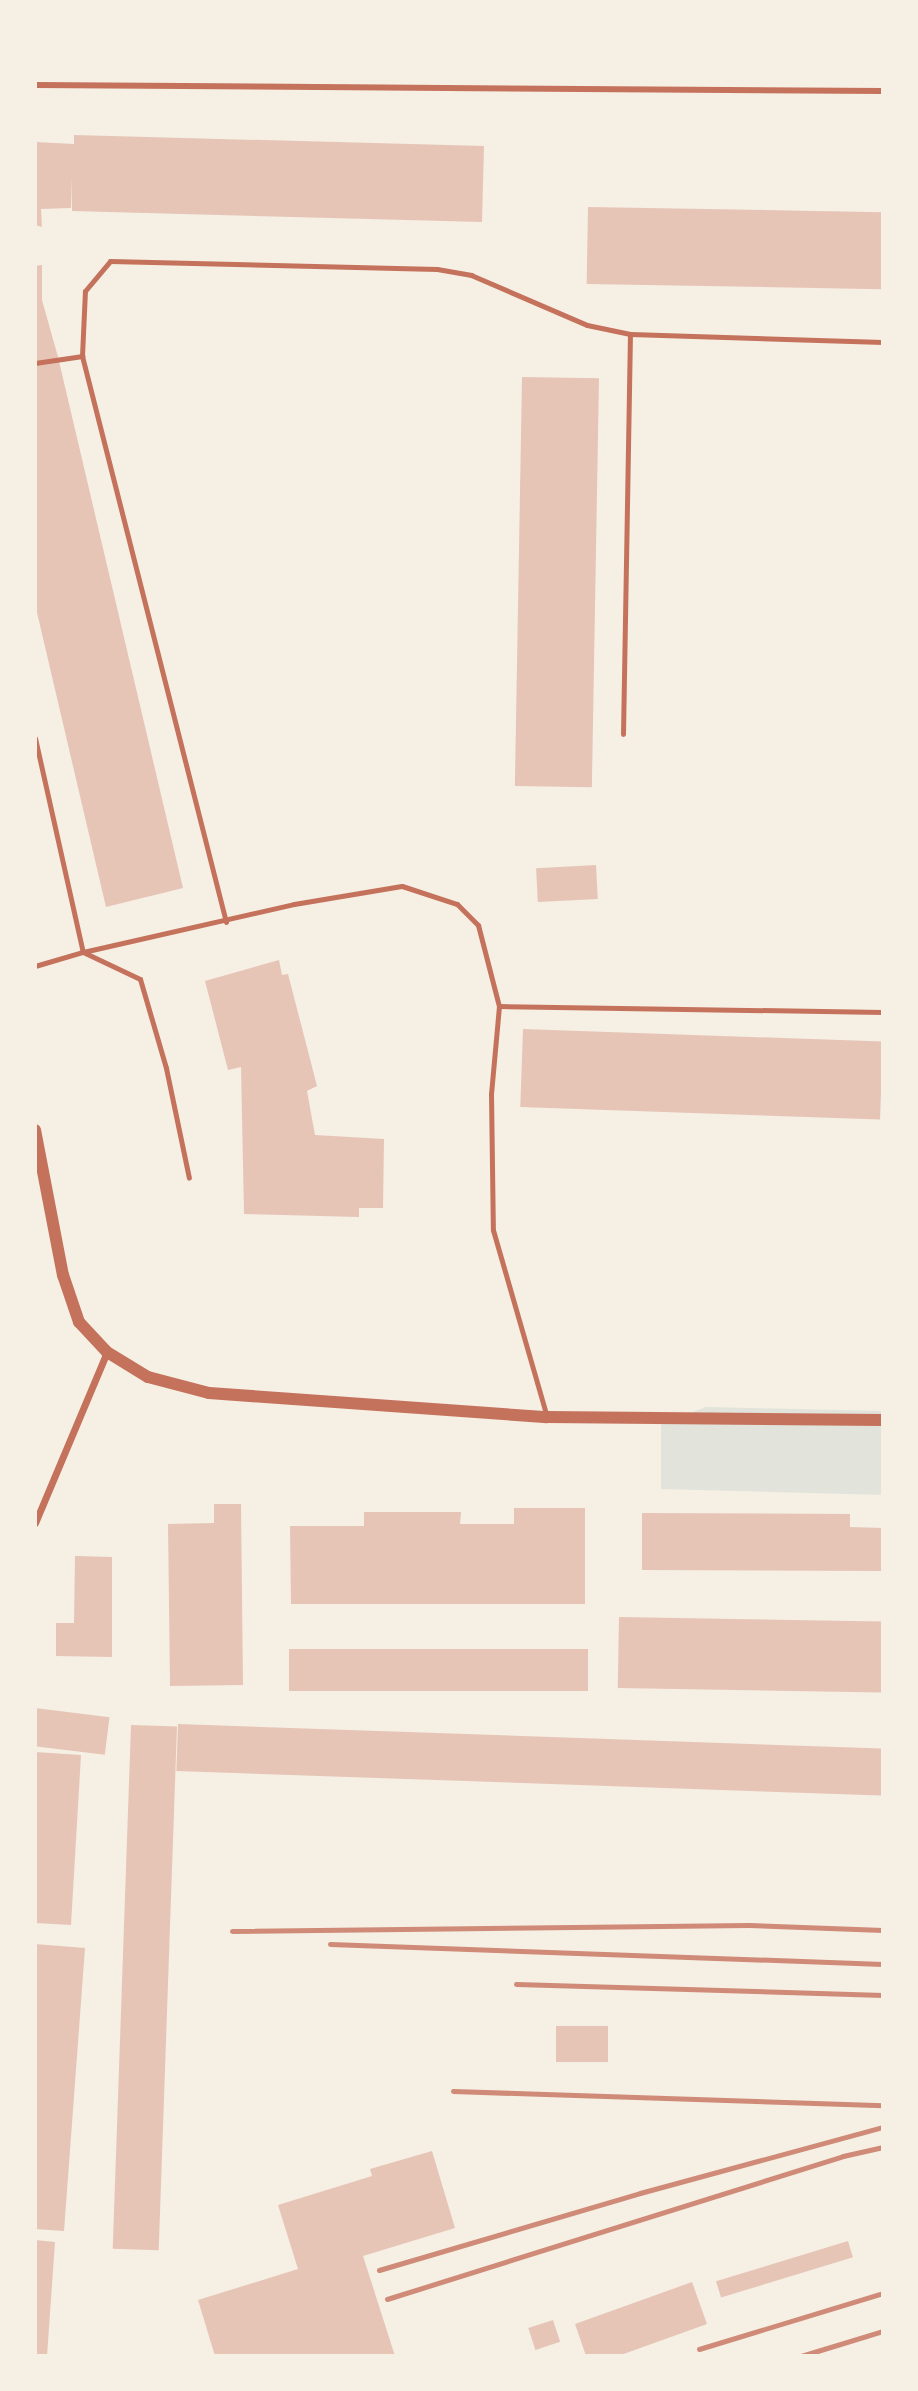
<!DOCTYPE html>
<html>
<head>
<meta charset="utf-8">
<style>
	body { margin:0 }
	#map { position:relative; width:918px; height:2391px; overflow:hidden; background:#f6efe4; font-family:Rubik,sans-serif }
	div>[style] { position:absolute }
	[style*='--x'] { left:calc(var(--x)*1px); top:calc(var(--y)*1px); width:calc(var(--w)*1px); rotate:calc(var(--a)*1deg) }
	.green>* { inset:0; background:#e2e4dc }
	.building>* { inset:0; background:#e6c5b7; transform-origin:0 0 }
	.service>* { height:5px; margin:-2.5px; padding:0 2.5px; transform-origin:2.5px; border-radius:2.5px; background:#c5725c }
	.pedestrian>* { height:6px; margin:-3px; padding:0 3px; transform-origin:3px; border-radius:3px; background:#c5725c }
	.minor>* { height:7px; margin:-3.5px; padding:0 3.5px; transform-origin:3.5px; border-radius:3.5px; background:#c5725c }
	.tertiary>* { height:12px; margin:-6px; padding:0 6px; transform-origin:6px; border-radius:6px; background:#c5725c }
	.rail>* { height:5px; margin:-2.5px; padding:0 2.5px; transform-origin:2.5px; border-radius:2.5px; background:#cf8b77 }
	span { translate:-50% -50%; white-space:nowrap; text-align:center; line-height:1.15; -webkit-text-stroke:5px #f6efe4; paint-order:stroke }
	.frame { position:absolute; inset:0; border:37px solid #f6efe4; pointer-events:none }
</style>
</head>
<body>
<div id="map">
	<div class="green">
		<i style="clip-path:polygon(706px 1407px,883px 1411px,883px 1495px,661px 1489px,661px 1424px)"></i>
	</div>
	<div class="building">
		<i style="clip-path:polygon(74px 135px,484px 146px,482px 222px,72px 211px,72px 178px,71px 208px,41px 209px,42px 227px,35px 225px,35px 142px,74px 144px)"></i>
		<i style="left:588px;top:207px;width:295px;height:77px;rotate:1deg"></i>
		<i style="clip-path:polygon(42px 265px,42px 300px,58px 357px,183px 888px,106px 907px,35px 604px,35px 266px)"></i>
		<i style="left:522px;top:377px;width:77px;height:409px;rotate:1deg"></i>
		<i style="left:596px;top:865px;width:34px;height:60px;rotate:87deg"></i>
		<i style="clip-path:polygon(279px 960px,282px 975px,288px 974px,317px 1086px,307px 1091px,315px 1135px,384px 1139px,383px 1208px,359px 1208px,359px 1217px,244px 1214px,241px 1067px,228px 1070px,205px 981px)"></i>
		<i style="left:523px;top:1029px;width:360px;height:78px;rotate:2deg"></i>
		<i style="clip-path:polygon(214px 1504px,241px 1504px,243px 1685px,170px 1686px,168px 1524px,214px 1523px)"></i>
		<i style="clip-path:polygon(514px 1508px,585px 1508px,585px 1604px,291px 1604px,290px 1526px,364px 1526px,364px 1512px,461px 1512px,460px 1524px,514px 1524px)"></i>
		<i style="clip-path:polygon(642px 1513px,850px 1514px,850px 1527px,883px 1528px,883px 1571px,642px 1570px)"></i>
		<i style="clip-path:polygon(75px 1556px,112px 1557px,112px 1657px,56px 1656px,56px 1623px,74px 1623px)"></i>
		<i style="left:619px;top:1617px;width:264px;height:71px;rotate:1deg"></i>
		<i style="left:588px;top:1649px;width:42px;height:299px;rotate:90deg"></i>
		<i style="left:35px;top:1708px;width:75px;height:38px;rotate:7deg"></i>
		<i style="left:178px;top:1724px;width:705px;height:47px;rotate:2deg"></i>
		<i style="left:131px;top:1725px;width:46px;height:524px;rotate:2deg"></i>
		<i style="clip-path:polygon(35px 1752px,81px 1755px,71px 1925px,35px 1923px)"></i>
		<i style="clip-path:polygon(35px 1944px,85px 1948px,64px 2231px,35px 2229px)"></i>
		<i style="left:556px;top:2026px;width:52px;height:36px"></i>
		<i style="clip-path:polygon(432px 2151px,455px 2228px,363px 2256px,395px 2356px,215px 2356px,198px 2300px,298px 2269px,278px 2205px,372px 2176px,370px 2169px)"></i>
		<i style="clip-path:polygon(35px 2240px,55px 2242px,47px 2356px,35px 2356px)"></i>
		<i style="left:848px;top:2241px;width:17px;height:138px;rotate:73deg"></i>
		<i style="clip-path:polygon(692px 2282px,707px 2324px,618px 2356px,586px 2356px,575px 2324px)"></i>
		<i style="left:553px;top:2320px;width:23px;height:26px;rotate:72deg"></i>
	</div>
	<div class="service">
		<i style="--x:35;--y:363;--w:48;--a:-8.5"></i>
		<i style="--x:623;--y:734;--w:400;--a:-89"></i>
		<i style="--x:630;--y:334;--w:253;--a:1.8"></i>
		<i style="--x:35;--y:738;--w:219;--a:77.4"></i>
		<i style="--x:83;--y:952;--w:63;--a:25.3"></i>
		<i style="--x:140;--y:979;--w:93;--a:73.7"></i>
		<i style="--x:166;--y:1068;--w:112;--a:78.2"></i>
		<i style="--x:226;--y:922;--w:584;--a:-104.27"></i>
		<i style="--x:82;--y:356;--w:65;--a:-87.4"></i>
		<i style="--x:85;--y:291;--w:39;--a:-50"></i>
		<i style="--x:110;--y:261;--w:327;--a:1.4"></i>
		<i style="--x:437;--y:269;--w:35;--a:10"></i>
		<i style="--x:471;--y:275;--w:126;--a:23.3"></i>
		<i style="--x:587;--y:325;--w:44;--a:11.8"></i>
		<i style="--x:883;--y:955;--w:4;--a:90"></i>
		<i style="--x:35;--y:966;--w:50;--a:-16.3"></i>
		<i style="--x:83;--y:952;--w:216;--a:-12.8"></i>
		<i style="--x:294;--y:904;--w:109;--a:-9.5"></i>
		<i style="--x:402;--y:886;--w:58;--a:18.1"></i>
		<i style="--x:457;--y:904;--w:30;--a:45"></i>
		<i style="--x:478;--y:925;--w:84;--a:75.5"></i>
		<i style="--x:499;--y:1006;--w:88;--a:95.2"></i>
		<i style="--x:491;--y:1094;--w:136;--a:89.2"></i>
		<i style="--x:493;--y:1230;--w:195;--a:73.9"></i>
		<i style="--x:499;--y:1006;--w:384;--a:0.9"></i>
	</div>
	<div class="pedestrian">
		<i style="--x:35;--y:85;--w:848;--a:0.41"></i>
	</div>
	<div class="minor">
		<i style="--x:35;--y:1523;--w:186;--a:-67.2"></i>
	</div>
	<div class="tertiary">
		<i style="--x:35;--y:1130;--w:148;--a:79.1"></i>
		<i style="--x:63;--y:1275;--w:50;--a:71.2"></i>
		<i style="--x:79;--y:1322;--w:41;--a:47"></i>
		<i style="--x:107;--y:1352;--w:48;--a:31.4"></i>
		<i style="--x:148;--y:1377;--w:63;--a:14.7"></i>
		<i style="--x:209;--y:1393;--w:339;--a:4.1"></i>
		<i style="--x:547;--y:1417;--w:336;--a:0.5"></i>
	</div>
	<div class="rail">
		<i style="--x:232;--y:1931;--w:517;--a:-0.66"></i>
		<i style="--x:749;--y:1925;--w:134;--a:2.1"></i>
		<i style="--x:330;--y:1944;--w:553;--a:2.07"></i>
		<i style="--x:516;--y:1984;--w:367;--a:1.7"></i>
		<i style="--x:453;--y:2091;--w:430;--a:1.9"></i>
		<i style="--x:379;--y:2270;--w:272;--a:-16.4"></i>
		<i style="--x:640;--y:2193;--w:252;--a:-15.2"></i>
		<i style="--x:387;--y:2299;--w:478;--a:-17.4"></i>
		<i style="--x:843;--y:2156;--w:41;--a:-12.7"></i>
		<i style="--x:699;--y:2349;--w:192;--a:-16.9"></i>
		<i style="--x:801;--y:2356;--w:86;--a:-17"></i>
	</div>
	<div class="frame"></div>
</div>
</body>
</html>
